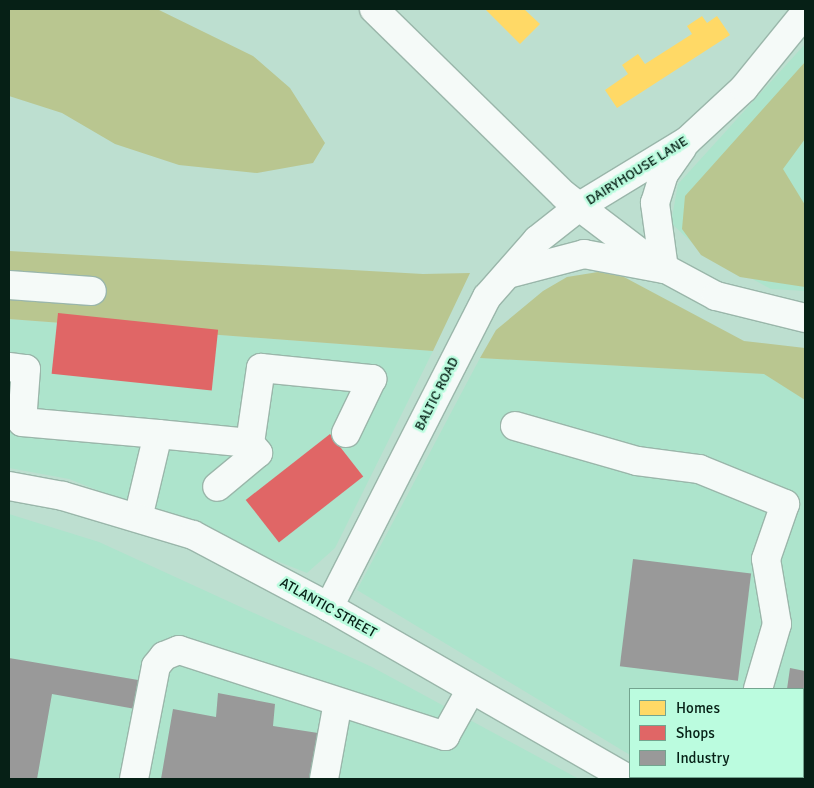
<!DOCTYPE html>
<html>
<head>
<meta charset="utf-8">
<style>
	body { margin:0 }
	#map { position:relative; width:814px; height:788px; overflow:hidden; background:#bddfd0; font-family:Signika,sans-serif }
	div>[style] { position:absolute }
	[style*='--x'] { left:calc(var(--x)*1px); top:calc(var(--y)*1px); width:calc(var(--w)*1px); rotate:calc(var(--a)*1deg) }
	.built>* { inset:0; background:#ade4cc }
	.green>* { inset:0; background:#b9c690 }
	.homes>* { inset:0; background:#ffd966 }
	.shops>* { inset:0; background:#e06666; transform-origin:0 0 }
	.industry>* { inset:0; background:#999; transform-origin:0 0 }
	.roads { filter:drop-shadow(1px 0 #9ab6aa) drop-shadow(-1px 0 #9ab6aa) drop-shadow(0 1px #9ab6aa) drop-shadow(0 -1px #9ab6aa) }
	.minor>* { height:28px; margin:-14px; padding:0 14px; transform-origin:14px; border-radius:14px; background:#f5faf8 }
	span { translate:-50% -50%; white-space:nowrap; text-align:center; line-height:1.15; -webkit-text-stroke:5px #bbfcdf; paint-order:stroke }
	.street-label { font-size:14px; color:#062016 }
	.frame { position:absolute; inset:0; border:10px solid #062016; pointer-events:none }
	.legend { position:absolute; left:629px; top:688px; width:175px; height:90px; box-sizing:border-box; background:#bbfcdf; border:1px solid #73a48f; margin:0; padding:6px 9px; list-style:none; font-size:15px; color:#062016 }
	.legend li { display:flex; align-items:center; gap:10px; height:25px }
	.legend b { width:25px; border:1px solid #73a48f }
</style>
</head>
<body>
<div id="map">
	<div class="built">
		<i style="clip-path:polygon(805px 44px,805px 291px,771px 289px,702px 252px,671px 223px,678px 184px)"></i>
		<i style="clip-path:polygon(9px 319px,433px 351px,335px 548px,307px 573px,69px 479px,9px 468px)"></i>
		<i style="clip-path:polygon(480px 358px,765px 374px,805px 400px,805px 779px,666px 777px,803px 777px,803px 689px,630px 689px,630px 755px,357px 590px)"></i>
		<i style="clip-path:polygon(9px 514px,99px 542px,372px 667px,579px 779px,9px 779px)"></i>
	</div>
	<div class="green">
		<i style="clip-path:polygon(9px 9px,157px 9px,253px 56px,290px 88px,325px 143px,313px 163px,257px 173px,179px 165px,115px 144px,62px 113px,9px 96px)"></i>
		<i style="clip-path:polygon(805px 62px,805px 139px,783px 169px,805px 205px,805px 287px,740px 277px,701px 255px,682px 229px,685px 196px)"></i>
		<i style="clip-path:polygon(9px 251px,423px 274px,470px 273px,433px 351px,9px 319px)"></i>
		<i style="clip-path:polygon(598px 272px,624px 277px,744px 341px,805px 348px,805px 400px,764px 374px,480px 358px,496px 330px,543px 291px,567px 277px)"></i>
	</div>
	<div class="homes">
		<i style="clip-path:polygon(485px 9px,524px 9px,540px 24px,520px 44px)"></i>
		<i style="clip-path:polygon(702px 16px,707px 23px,717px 16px,730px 35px,617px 108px,605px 90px,628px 74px,622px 65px,638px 54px,645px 64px,692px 34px,687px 26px)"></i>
	</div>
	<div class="shops">
		<i style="left:58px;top:313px;width:161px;height:61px;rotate:6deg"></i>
		<i style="left:330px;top:434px;width:54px;height:107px;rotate:52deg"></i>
	</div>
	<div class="industry">
		<i style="left:633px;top:559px;width:119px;height:108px;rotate:7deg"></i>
		<i style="clip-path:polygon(9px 658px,144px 681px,141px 710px,52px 694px,37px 779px,9px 779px)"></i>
		<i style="clip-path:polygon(790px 668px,805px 671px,805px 779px,772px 779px,803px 777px,803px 689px,787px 689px)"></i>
		<i style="clip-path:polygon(218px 693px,275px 704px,273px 726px,318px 733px,309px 779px,161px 779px,173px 709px,216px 717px)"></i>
	</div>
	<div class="roads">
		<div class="minor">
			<i style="--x:374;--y:9;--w:266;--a:44.4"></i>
			<i style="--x:564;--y:195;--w:109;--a:37.2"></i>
			<i style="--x:651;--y:261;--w:74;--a:28.3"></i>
			<i style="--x:716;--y:296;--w:92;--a:13.9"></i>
			<i style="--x:508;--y:274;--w:79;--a:-14.7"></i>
			<i style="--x:584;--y:254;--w:81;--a:10.6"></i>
			<i style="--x:664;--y:269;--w:67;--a:-97.8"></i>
			<i style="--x:655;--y:203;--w:30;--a:-73"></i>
			<i style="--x:664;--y:174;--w:32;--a:-55"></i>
			<i style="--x:9;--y:285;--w:83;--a:4.1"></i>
			<i style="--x:9;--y:367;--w:17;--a:7"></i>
			<i style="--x:26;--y:369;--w:53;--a:94.3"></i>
			<i style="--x:22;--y:422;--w:137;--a:5"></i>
			<i style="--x:158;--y:434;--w:86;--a:103.4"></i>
			<i style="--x:515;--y:426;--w:127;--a:16"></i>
			<i style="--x:637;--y:461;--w:63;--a:7.4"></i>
			<i style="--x:699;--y:469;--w:93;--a:22.1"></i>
			<i style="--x:785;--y:504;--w:58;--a:109.1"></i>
			<i style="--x:766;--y:559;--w:66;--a:80.4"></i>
			<i style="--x:777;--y:624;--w:68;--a:106.3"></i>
			<i style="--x:158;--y:434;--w:92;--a:5.6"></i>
			<i style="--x:250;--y:443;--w:13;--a:51"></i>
			<i style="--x:258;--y:453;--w:53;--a:140.3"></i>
			<i style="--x:250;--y:443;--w:76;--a:-81.7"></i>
			<i style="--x:261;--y:368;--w:112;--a:5.7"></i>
			<i style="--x:372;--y:379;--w:60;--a:115.7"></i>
			<i style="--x:9;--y:486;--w:55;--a:10.5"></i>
			<i style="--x:63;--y:496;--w:136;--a:16.7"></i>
			<i style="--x:193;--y:535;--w:154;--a:27.9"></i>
			<i style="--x:329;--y:607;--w:345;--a:29.9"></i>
			<i style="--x:329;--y:607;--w:348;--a:-63"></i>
			<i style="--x:487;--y:297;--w:76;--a:-48.7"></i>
			<i style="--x:537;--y:240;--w:55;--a:-38.3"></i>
			<i style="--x:580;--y:206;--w:125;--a:-31.3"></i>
			<i style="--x:687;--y:141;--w:78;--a:-42.9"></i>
			<i style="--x:744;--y:88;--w:97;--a:-50.9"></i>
			<i style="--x:134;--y:779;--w:115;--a:-79"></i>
			<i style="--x:156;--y:666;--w:13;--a:-51"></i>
			<i style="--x:164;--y:656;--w:16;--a:-22"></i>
			<i style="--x:179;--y:650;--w:280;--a:17.9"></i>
			<i style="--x:445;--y:736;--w:51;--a:-60.9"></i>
			<i style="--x:324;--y:779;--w:78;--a:-79.7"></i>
			<i style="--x:725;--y:779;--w:2;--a:-63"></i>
		</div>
	</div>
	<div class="street-label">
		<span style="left:637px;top:171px;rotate:-32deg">DAIRYHOUSE LANE</span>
		<span style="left:437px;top:394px;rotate:-63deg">BALTIC ROAD</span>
		<span style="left:328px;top:608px;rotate:29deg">ATLANTIC STREET</span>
	</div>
	<div class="frame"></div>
	<ul class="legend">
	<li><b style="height:14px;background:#ffd966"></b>Homes</li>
	<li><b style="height:14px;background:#e06666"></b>Shops</li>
	<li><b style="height:14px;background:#999"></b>Industry</li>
	</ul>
</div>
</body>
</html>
